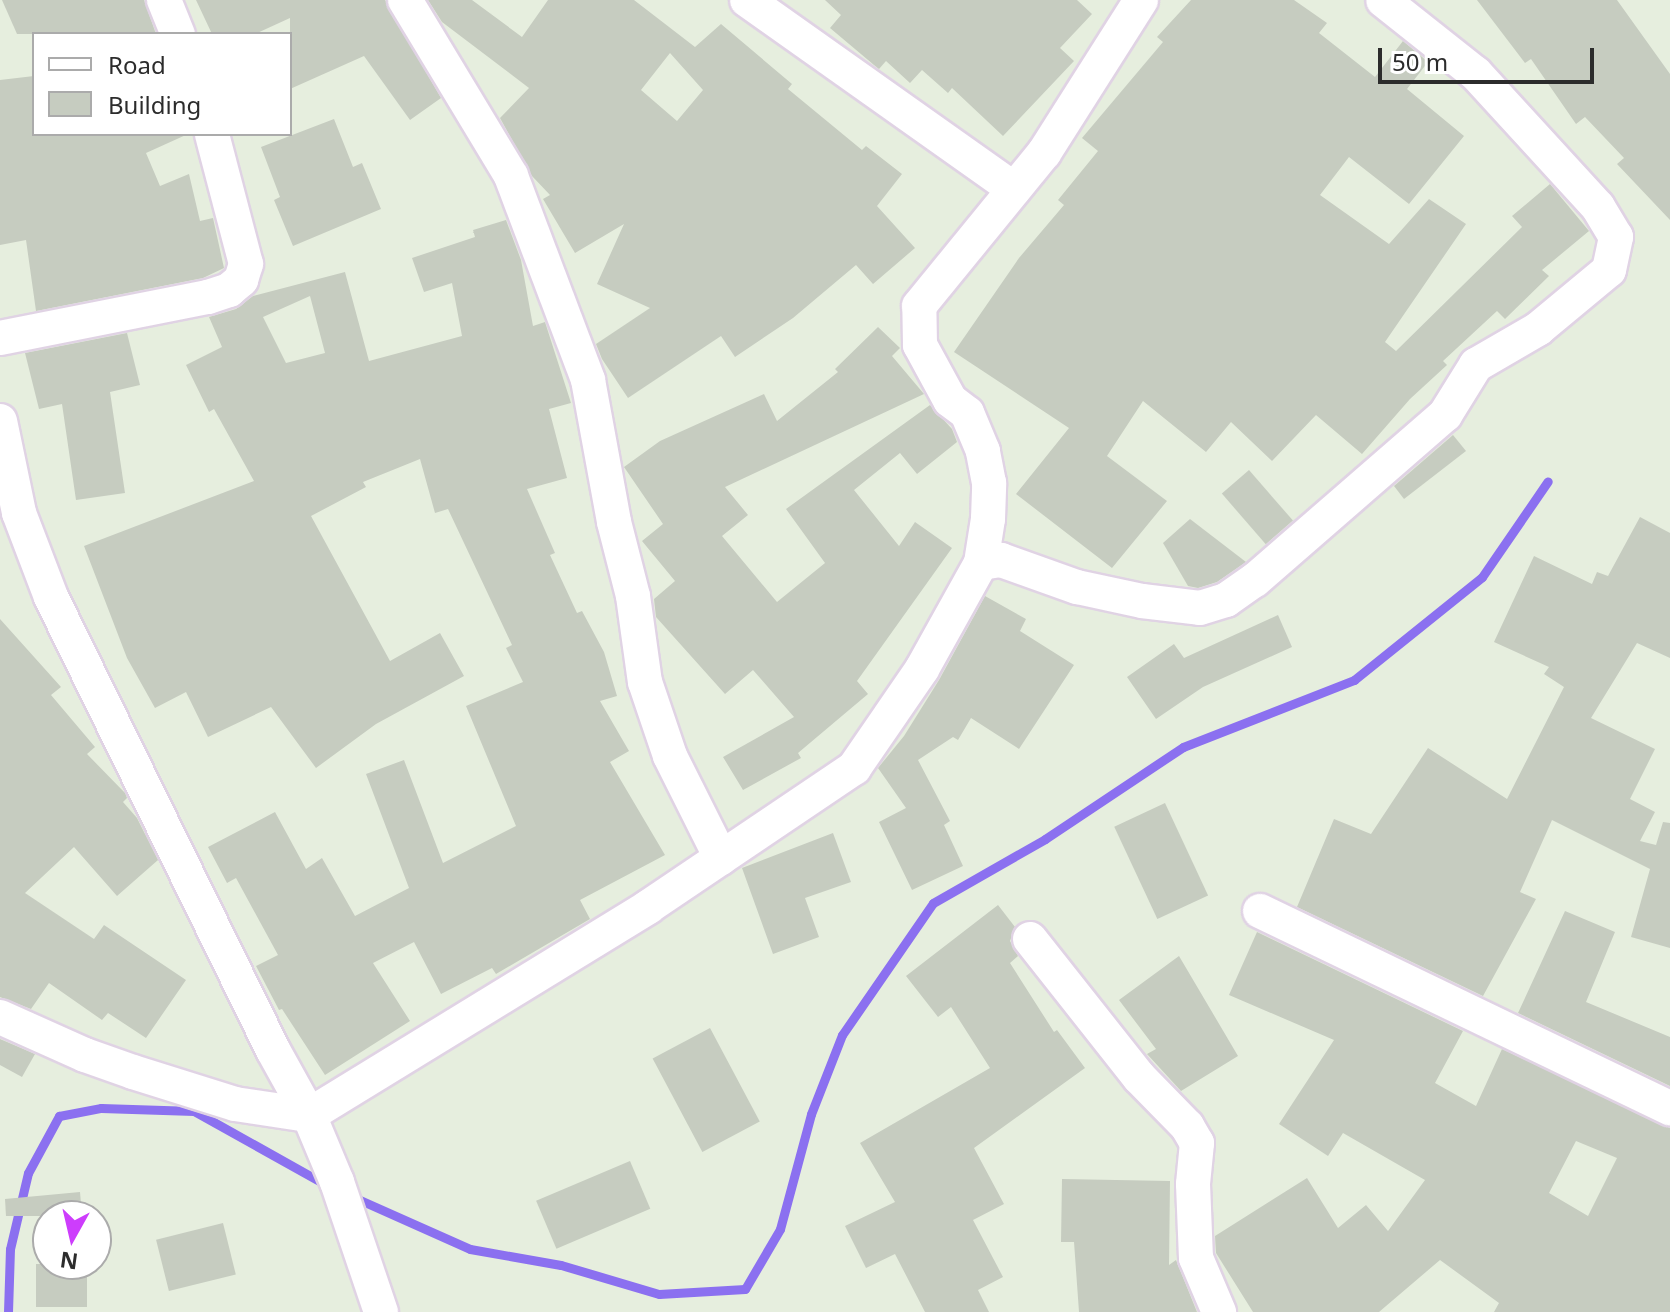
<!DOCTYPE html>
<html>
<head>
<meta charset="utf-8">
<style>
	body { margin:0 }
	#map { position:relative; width:1670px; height:1312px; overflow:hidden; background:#e6eede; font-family:"Noto Sans",sans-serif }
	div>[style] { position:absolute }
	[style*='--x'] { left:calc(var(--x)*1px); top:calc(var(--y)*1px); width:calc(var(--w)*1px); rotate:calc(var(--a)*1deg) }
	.stream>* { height:9px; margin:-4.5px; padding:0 4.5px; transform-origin:4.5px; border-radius:4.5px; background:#8b70f0 }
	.building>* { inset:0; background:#c6ccc0; transform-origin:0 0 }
	.roads { filter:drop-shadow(2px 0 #e0d3e4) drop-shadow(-2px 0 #e0d3e4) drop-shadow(0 2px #e0d3e4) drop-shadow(0 -2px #e0d3e4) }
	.minor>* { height:34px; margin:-17px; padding:0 17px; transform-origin:17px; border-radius:17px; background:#fff }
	span { translate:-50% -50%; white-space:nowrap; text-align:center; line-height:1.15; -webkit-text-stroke:7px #fff; paint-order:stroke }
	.legend { position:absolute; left:32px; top:32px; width:260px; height:104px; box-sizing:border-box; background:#fff; border:2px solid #ababab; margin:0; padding:10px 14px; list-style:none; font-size:24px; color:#2c2c2c }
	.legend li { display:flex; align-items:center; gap:16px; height:40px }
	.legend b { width:40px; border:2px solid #ababab }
	.north { position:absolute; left:32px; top:1200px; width:80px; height:80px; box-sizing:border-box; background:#fff; border:2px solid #ababab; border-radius:50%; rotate:188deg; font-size:22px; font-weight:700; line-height:32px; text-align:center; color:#2c2c2c }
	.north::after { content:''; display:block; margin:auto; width:28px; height:36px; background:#cd3dfc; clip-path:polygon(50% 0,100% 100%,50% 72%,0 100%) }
	.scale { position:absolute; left:1378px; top:48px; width:216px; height:36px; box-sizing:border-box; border:4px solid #2c2c2c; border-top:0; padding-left:10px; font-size:24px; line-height:28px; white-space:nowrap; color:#2c2c2c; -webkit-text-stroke:6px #fff; paint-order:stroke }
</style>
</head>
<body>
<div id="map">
	<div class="stream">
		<i style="--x:351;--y:1196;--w:130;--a:24"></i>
		<i style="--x:470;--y:1249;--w:92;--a:10"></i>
		<i style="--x:561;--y:1265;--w:102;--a:16.5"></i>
		<i style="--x:659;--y:1294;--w:86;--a:-3.3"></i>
		<i style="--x:745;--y:1289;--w:69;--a:-59.7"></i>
		<i style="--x:780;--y:1229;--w:119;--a:-74.9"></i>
		<i style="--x:811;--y:1114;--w:85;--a:-68.6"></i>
		<i style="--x:842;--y:1035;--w:160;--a:-55.4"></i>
		<i style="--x:933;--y:903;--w:129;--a:-29.7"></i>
		<i style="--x:1045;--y:839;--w:166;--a:-33.7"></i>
		<i style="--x:1183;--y:747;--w:184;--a:-21.4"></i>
		<i style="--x:1354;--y:680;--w:164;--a:-38.8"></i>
		<i style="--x:1482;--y:577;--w:116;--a:-55.5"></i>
		<i style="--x:8;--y:1312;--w:63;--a:-88.2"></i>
		<i style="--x:10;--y:1249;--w:78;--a:-76.7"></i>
		<i style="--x:28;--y:1173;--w:65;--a:-61.5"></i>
		<i style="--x:59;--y:1116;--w:43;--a:-10.8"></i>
		<i style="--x:101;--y:1108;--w:93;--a:1.8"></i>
		<i style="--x:194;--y:1111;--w:156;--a:29.2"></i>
	</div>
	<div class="building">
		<i style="clip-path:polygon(2px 0,144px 0,156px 34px,17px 34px)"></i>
		<i style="clip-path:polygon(196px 0,385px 0,441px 98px,410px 120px,364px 56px,290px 89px,290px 18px,255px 34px,212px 34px)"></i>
		<i style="clip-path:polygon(evenodd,428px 0,472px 0,522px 37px,548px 0,634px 0,695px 47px,721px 24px,792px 84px,788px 89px,862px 150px,866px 146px,902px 174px,877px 206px,915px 248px,873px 284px,856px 265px,793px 318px,735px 357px,721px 336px,628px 398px,602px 359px,596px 344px,650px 308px,597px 284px,624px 224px,575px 253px,543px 199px,550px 195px,532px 176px,500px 118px,529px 88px,442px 22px,428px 0,670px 53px,703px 90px,677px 121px,641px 90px,670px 53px)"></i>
		<i style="clip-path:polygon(825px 0,1077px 0,1092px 14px,1060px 48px,1074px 61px,1003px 136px,952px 88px,948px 93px,922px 70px,910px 83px,886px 61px,879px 69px,874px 65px,830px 28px,841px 15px)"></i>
		<i style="clip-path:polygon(1191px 0,1294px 0,1327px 23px,1319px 33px,1375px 77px,1403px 41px,1428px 62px,1407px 89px,1464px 136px,1409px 204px,1349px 157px,1320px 195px,1389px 244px,1429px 199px,1466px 224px,1385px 342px,1396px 351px,1522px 227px,1512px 216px,1550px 184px,1589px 231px,1542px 270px,1549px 276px,1505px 319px,1497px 311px,1443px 361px,1447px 365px,1410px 399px,1362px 454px,1316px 415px,1272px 461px,1231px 422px,1206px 452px,1143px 401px,1107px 456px,1167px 501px,1112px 568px,1016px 494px,1069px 428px,954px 352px,1019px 258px,1064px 205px,1058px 200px,1098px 151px,1082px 138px,1163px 42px,1157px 37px)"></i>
		<i style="clip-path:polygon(1477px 0,1617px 0,1670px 74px,1670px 220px,1617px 164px,1624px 158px,1585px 117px,1576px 124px,1531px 59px,1525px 63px)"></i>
		<i style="clip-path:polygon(34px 76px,34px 134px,188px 134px,146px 153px,160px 186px,189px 174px,200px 221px,213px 218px,224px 268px,203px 278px,36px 311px,26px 240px,0 245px,0 80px)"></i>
		<i style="clip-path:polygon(334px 119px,353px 167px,362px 163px,381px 209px,293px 246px,274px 200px,280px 197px,261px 147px)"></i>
		<i style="clip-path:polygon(evenodd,506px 220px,521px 260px,533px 326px,545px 322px,571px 403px,549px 409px,567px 478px,527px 489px,555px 553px,550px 555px,577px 613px,582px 611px,604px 652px,617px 696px,600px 701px,629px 751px,610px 762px,665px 855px,580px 900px,590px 919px,496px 974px,492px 968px,441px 994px,414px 942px,373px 963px,410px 1021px,325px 1075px,282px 1009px,279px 1010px,256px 966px,278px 955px,236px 878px,227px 883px,208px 847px,275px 812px,306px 869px,322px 858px,355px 916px,409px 888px,366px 774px,404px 760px,443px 863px,516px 826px,466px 706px,523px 682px,506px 648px,512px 645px,448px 509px,435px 513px,420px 459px,363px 482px,366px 487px,311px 516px,390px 661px,440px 633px,464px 676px,376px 724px,316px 768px,271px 707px,208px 737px,186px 692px,155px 708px,127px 658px,84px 546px,254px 481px,214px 409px,209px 412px,186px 365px,222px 347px,209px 317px,236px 309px,253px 296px,345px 272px,369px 361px,462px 336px,452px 283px,424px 292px,412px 258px,475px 237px,473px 230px,506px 220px,310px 296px,325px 353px,286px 363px,263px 317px,310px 296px)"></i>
		<i style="clip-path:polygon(878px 327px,900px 348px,892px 356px,924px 394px,725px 487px,748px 515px,722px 536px,777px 602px,825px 563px,786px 509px,930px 405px,952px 429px,957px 442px,917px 474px,900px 453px,854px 490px,899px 546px,915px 522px,952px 548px,857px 681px,868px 694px,798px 753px,801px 758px,743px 790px,723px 757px,794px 717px,753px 670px,725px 694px,656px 617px,654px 599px,675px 581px,642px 541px,663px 524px,624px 467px,660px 441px,764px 394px,777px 421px,838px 372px,835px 369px)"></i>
		<i style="clip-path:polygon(127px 333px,140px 385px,110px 392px,125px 493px,76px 500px,62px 404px,39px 409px,25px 353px)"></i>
		<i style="clip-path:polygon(1453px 435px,1466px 451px,1404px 499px,1394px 486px)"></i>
		<i style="left:1249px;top:470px;width:67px;height:36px;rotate:49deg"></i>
		<i style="clip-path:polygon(1640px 517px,1670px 533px,1670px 658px,1637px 643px,1591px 718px,1655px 749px,1630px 799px,1655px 812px,1640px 841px,1656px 845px,1663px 822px,1670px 823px,1670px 948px,1631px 937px,1650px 869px,1552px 820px,1520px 892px,1536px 899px,1483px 996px,1297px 907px,1334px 819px,1371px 834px,1428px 748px,1507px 799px,1564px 687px,1544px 674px,1549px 667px,1494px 642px,1534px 556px,1592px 584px,1597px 572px,1608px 576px)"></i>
		<i style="clip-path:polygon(1190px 519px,1246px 562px,1217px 582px,1198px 588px,1188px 586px,1163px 543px)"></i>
		<i style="clip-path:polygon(985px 596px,1026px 619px,1020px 631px,1074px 665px,1019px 749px,971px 718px,958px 740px,953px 737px,918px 760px,950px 821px,944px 825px,963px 866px,912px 890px,879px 822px,906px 808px,878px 768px,904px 736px,939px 680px)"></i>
		<i style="clip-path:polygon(1278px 615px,1292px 647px,1203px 687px,1156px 719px,1127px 677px,1174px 644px,1184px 658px)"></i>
		<i style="clip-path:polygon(0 619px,61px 687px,51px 695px,95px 747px,87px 754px,125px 793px,127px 798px,123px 802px,137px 818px,158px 860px,117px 896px,74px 847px,25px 893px,94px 939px,104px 925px,186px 980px,146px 1038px,108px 1013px,102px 1020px,49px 983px,31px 1009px,0 997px)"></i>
		<i style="left:1165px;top:803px;width:102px;height:56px;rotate:65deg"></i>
		<i style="clip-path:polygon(833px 833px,851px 882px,805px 898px,819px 937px,773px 954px,742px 868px)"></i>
		<i style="clip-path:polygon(998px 905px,1015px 927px,1010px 941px,1018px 956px,1010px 963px,1054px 1032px,1057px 1030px,1085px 1068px,974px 1148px,1004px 1204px,973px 1220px,1003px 1277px,978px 1290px,989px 1312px,925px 1312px,895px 1254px,866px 1268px,845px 1226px,895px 1202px,860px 1143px,990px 1068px,951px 1007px,938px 1017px,906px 976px)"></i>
		<i style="clip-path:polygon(1565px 911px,1615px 932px,1586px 1002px,1670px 1037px,1670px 1086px,1518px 1013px)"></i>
		<i style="clip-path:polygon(evenodd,1257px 932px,1463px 1031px,1435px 1083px,1476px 1106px,1502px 1049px,1670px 1128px,1670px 1312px,1494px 1312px,1499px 1303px,1440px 1260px,1379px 1312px,1253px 1312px,1216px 1253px,1215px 1236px,1307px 1178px,1338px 1228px,1366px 1205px,1388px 1231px,1425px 1180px,1343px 1133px,1328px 1156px,1279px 1124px,1334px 1040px,1229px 995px,1257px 932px,1576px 1141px,1617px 1158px,1588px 1216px,1549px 1193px,1576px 1141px)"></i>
		<i style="clip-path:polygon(1179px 956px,1238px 1056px,1181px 1091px,1147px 1054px,1156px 1049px,1119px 1000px)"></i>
		<i style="left:710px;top:1028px;width:106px;height:65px;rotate:62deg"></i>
		<i style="clip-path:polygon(0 1039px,35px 1054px,22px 1077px,0 1065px)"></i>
		<i style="left:630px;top:1161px;width:52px;height:102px;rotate:67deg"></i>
		<i style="clip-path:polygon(1062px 1179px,1170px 1181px,1169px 1265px,1176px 1260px,1197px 1312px,1079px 1312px,1074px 1242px,1061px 1242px)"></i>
		<i style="clip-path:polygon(80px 1192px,82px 1216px,6px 1216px,5px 1199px)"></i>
		<i style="left:223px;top:1223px;width:53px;height:69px;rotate:76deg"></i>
		<i style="left:36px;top:1264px;width:51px;height:43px"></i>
	</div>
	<div class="roads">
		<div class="minor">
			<i style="--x:164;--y:0;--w:37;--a:68"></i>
			<i style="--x:405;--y:0;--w:205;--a:58.9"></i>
			<i style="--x:511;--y:176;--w:218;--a:69.3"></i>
			<i style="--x:588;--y:380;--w:144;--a:79.6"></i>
			<i style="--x:614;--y:522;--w:76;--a:75.6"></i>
			<i style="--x:633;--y:596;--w:87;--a:82.1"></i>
			<i style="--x:645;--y:682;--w:78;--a:71.3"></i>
			<i style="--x:670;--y:756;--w:114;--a:63.4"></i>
			<i style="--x:747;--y:0;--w:327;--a:35.3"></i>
			<i style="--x:0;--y:338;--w:212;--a:-11.2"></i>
			<i style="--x:208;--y:297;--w:22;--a:-18"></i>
			<i style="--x:229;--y:290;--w:16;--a:-40"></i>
			<i style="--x:241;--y:280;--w:17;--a:-73"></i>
			<i style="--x:246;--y:264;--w:134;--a:-104.7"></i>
			<i style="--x:0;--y:421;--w:94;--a:78.3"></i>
			<i style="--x:19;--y:513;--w:90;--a:69.1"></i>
			<i style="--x:51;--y:597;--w:504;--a:63.89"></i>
			<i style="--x:273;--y:1050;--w:74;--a:61"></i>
			<i style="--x:309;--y:1115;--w:73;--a:67.3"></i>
			<i style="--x:337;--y:1182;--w:137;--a:71.3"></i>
			<i style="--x:981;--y:563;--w:20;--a:-9"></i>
			<i style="--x:1001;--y:560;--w:81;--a:19.6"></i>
			<i style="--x:1077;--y:587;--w:66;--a:12.2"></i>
			<i style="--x:1142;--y:601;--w:58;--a:6.9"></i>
			<i style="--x:1200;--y:608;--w:27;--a:-17"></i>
			<i style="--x:1226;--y:600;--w:35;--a:-35"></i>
			<i style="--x:1255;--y:580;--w:252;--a:-41"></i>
			<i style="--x:1445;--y:415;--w:59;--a:-58.2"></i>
			<i style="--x:1476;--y:365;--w:72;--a:-30.1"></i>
			<i style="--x:1538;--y:329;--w:92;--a:-39.7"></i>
			<i style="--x:1609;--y:270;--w:34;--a:-78"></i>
			<i style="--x:1616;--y:237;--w:35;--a:-121"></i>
			<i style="--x:1598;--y:207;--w:182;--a:-132.5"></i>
			<i style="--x:1475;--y:73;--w:117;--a:-141.6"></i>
			<i style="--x:1260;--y:911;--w:455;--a:25.7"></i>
			<i style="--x:1030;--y:939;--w:176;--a:51.7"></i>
			<i style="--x:1139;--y:1077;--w:69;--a:45.6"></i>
			<i style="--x:1187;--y:1126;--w:20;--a:60"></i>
			<i style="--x:1197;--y:1143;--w:41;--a:95.6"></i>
			<i style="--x:1193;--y:1184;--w:74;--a:87.7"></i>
			<i style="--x:1196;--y:1258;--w:59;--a:66.9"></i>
			<i style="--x:0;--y:1017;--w:93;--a:24.1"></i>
			<i style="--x:85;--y:1055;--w:51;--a:19.5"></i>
			<i style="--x:133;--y:1072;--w:107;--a:17.4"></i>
			<i style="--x:235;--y:1104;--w:75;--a:8.5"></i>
			<i style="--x:309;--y:1115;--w:398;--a:-31.5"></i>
			<i style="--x:648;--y:907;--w:249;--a:-34"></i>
			<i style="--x:854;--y:768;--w:120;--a:-55.5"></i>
			<i style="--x:922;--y:669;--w:121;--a:-60.9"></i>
			<i style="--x:981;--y:563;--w:45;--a:-81"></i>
			<i style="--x:988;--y:519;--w:36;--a:-88"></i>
			<i style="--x:989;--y:483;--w:33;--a:-101"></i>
			<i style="--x:983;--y:451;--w:41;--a:-112.8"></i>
			<i style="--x:967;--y:413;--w:21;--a:-143"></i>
			<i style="--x:950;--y:400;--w:63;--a:-118.6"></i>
			<i style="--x:920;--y:345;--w:39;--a:-91"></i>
			<i style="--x:919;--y:306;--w:198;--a:-50.8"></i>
			<i style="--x:1044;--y:153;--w:181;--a:-57.6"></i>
		</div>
	</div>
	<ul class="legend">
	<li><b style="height:10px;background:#fff"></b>Road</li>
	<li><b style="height:22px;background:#c6ccc0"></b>Building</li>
	</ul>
	<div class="north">N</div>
	<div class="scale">50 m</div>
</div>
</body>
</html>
